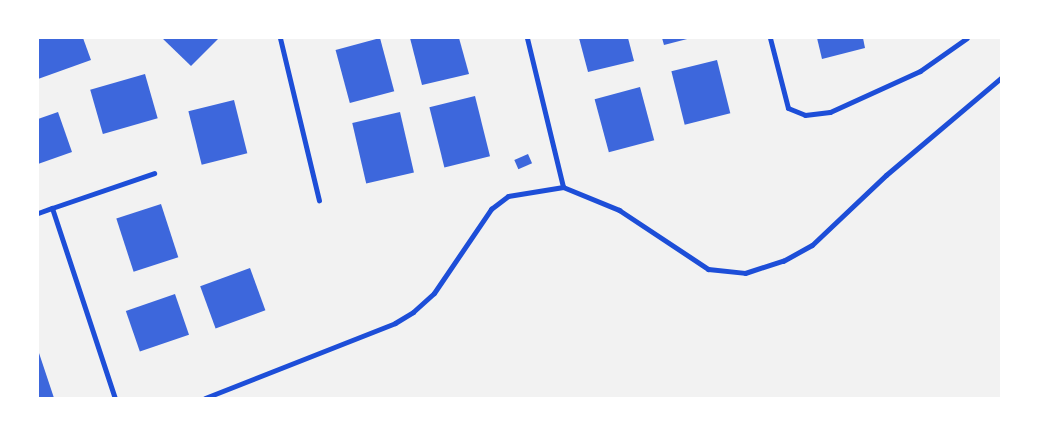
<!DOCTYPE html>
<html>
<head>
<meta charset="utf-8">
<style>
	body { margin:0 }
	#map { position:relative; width:1039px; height:436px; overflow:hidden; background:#f2f2f2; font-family:Raleway,sans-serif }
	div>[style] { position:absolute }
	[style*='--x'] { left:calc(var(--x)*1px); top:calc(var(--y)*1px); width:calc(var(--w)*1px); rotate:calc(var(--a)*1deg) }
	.building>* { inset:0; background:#3d67dc; transform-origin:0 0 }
	.minor>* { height:5px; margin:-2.5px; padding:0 2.5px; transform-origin:2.5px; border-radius:2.5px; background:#1d4ed8 }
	span { translate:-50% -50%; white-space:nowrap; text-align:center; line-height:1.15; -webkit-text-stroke:5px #fff; paint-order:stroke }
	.frame { position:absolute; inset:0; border:39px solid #fff; pointer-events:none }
</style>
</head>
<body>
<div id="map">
	<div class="building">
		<i style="clip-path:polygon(38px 38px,83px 38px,91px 60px,38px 79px)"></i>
		<i style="clip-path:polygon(162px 38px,219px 38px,191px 66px)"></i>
		<i style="left:380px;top:38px;width:55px;height:46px;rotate:75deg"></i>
		<i style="clip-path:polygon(410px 38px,459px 38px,469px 74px,422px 85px)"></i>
		<i style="clip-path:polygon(579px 38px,628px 38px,634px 61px,588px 72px)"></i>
		<i style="clip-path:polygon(662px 38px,691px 38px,664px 45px)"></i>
		<i style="clip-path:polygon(817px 38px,863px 38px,865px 48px,822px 59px)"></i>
		<i style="left:717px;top:60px;width:55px;height:47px;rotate:76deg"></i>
		<i style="left:145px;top:74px;width:46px;height:57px;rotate:74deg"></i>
		<i style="left:640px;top:87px;width:55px;height:47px;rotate:75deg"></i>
		<i style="left:475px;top:96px;width:62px;height:47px;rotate:76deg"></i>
		<i style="left:234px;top:100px;width:55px;height:47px;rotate:76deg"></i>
		<i style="clip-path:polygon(58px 112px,72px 152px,38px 164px,38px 119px)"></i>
		<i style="left:400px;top:112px;width:62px;height:49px;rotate:77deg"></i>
		<i style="left:528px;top:154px;width:10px;height:15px;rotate:66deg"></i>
		<i style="left:161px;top:204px;width:56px;height:47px;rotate:72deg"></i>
		<i style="left:250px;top:268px;width:45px;height:53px;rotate:70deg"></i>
		<i style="left:175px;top:294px;width:43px;height:52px;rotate:71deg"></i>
		<i style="clip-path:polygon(38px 350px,54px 398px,38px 398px)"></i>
	</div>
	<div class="minor">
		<i style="--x:280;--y:38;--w:167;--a:76.5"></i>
		<i style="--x:527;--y:38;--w:153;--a:76.4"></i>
		<i style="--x:563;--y:187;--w:61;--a:22.3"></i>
		<i style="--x:619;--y:210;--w:107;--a:33.5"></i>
		<i style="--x:708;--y:269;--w:37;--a:6"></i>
		<i style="--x:745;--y:273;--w:40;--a:-18"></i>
		<i style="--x:783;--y:261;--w:33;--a:-29"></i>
		<i style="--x:812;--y:245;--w:102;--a:-43.4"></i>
		<i style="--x:886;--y:175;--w:152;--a:-40.2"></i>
		<i style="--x:770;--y:38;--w:72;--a:75.6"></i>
		<i style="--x:788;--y:108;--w:18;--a:22"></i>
		<i style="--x:805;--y:115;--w:25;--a:-7"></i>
		<i style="--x:830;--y:112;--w:99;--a:-24.5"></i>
		<i style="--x:920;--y:71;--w:57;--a:-35.1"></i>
		<i style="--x:52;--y:208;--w:108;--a:-18.9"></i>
		<i style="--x:38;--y:213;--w:15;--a:-20"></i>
		<i style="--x:52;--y:208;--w:200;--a:71.7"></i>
		<i style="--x:205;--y:398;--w:204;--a:-21.5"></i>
		<i style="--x:395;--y:323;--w:21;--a:-31"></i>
		<i style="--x:413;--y:312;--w:28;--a:-42"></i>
		<i style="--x:434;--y:293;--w:102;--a:-55.8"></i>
		<i style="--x:491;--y:209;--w:21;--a:-37"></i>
		<i style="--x:508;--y:196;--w:56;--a:-9.3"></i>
	</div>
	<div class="frame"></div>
</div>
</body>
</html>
